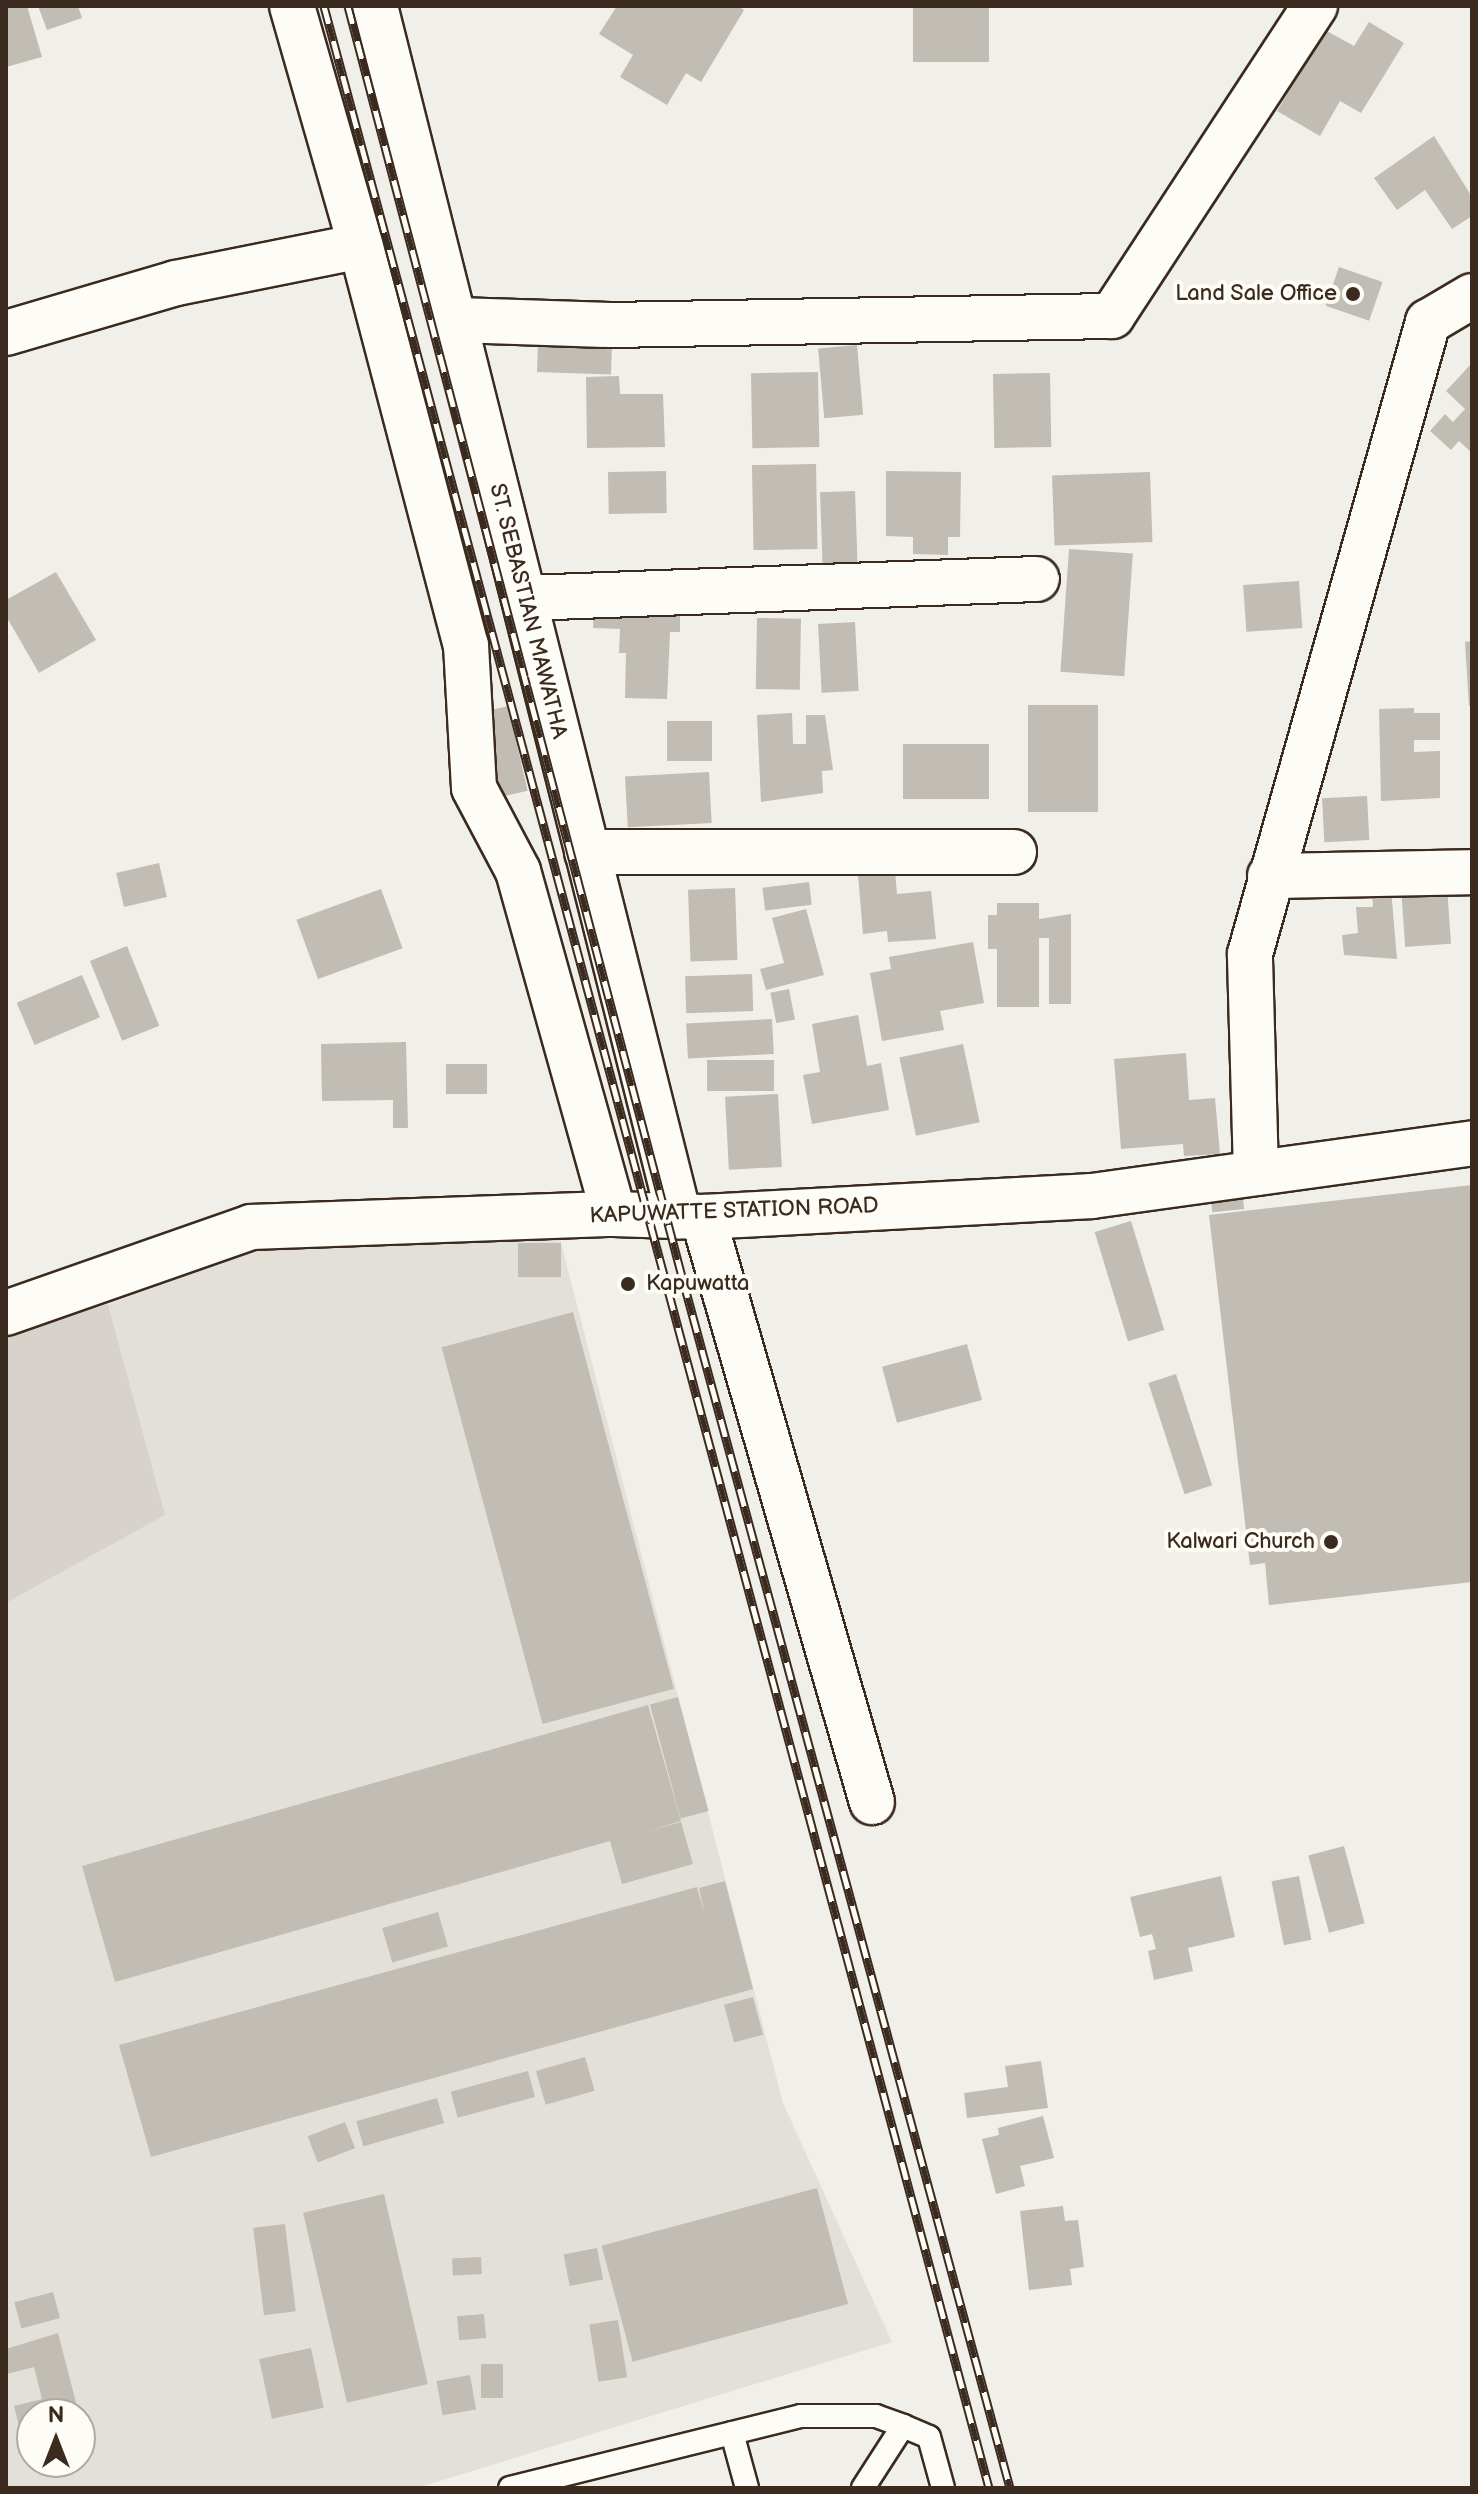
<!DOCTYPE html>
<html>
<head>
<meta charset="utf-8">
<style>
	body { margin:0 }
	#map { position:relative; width:1478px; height:2494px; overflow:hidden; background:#f1efea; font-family:"Balsamiq Sans",sans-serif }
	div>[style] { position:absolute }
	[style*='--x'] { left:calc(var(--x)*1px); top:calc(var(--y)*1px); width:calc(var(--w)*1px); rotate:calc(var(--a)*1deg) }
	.built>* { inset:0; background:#e3e0da }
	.green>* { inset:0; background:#d7d2cc }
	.building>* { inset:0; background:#c1bcb4; transform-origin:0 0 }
	.roads { filter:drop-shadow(2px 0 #3b2a1e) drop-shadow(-2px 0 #3b2a1e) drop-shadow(0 2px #3b2a1e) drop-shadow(0 -2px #3b2a1e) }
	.lane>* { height:22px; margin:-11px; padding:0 11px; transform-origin:11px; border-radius:11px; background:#fdfcf7 }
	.street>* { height:44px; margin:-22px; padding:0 22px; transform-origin:22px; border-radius:22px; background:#fdfcf7 }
	.secondary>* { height:44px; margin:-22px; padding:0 22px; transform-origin:22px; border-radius:22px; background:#fdfcf7 }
	.rail>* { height:9px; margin-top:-4.5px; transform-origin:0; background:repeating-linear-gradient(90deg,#fdfcf7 0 18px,#3b2a1e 0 36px); box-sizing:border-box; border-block:2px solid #3b2a1e }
	.dots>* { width:22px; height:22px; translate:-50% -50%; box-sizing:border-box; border:4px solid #fdfcf7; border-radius:50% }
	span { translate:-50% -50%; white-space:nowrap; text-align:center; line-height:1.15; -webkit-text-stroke:8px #fdfcf7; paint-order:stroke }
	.poi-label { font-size:22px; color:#3b2a1e }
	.right { translate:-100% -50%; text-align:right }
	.left { translate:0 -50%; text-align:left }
	.street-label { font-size:22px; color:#3b2a1e }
	.frame { position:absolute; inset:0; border:8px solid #3b2a1e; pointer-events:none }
	.north { position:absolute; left:16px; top:2398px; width:80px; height:80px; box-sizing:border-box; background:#fdfcf7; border:2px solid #afa8a0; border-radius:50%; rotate:0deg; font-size:22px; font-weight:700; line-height:32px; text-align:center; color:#3b2a1e }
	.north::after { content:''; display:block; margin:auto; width:28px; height:36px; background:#3b2a1e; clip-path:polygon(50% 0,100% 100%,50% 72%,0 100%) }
</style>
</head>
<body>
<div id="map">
	<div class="built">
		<i style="clip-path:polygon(evenodd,558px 1231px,783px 2103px,892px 2342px,417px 2488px,6px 2488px,6px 1603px,164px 1515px,108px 1304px,273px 1245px,558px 1231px,32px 2414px,80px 2414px,80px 2462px,32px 2462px,32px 2414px)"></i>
	</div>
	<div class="green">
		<i style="clip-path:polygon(108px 1304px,165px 1515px,6px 1603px,6px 1336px)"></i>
	</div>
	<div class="building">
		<i style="clip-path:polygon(6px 6px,27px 6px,42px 57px,6px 67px)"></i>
		<i style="clip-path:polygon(38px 6px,78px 6px,82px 18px,47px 30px)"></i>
		<i style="clip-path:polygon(617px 6px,738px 6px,744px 10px,701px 82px,686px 73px,667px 105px,620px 77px,633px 55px,599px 34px)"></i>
		<i style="left:913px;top:6px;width:76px;height:56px"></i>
		<i style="clip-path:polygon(1369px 22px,1404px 43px,1361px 113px,1340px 101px,1320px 136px,1277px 111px,1325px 30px,1354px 46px)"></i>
		<i style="clip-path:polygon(1434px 136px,1472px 197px,1472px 216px,1452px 229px,1425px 190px,1397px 210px,1374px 178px)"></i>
		<i style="left:1339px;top:267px;width:46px;height:41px;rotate:19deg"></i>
		<i style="left:538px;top:344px;width:74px;height:28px;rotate:2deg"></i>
		<i style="left:857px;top:345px;width:70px;height:39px;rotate:85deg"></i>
		<i style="clip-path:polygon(1472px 363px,1472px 453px,1459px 441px,1451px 450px,1430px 431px,1445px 414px,1453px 422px,1465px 409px,1446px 391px)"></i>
		<i style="left:818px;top:372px;width:75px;height:67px;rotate:89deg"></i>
		<i style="left:1050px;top:373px;width:74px;height:57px;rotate:89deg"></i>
		<i style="clip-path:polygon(619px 376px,620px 394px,663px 394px,665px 447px,587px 448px,586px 377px)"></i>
		<i style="left:816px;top:464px;width:85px;height:64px;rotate:89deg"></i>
		<i style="left:666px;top:471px;width:42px;height:58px;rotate:89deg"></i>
		<i style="clip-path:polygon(886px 471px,961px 472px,960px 537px,948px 537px,948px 555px,913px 554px,913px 537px,886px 536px)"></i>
		<i style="left:1150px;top:472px;width:70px;height:98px;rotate:88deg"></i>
		<i style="left:855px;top:491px;width:74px;height:35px;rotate:88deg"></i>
		<i style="left:1069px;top:549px;width:64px;height:123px;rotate:4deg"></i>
		<i style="clip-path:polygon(56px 572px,96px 640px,39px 673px,6px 616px,6px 600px)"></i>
		<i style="left:1299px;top:581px;width:47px;height:56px;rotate:86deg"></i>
		<i style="clip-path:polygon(594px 604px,680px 606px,680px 632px,670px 632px,667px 699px,625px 698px,626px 653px,619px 653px,620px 629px,593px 628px)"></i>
		<i style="left:757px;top:618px;width:44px;height:71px;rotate:1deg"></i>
		<i style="left:855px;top:622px;width:69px;height:37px;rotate:87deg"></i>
		<i style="clip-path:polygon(1472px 641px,1472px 705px,1469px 706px,1465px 642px)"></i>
		<i style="left:1028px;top:705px;width:70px;height:107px"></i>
		<i style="left:508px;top:706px;width:87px;height:34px;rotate:77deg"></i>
		<i style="clip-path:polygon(1414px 708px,1414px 713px,1440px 713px,1440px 740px,1414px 740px,1414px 752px,1440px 751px,1440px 798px,1381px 801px,1379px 709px)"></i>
		<i style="clip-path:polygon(792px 713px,793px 744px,806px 744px,806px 715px,825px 715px,833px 770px,822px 771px,823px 793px,761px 802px,757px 715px)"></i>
		<i style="left:667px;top:721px;width:45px;height:40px"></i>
		<i style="left:989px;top:744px;width:55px;height:86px;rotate:90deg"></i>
		<i style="left:709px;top:772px;width:51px;height:84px;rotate:87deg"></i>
		<i style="left:1367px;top:796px;width:44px;height:45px;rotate:87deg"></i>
		<i style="left:159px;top:863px;width:35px;height:44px;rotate:77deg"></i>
		<i style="clip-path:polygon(895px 871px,897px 894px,931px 891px,936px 939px,888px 942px,887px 931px,863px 934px,858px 875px)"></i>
		<i style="left:809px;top:882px;width:23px;height:47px;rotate:83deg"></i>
		<i style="left:1447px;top:886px;width:58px;height:46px;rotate:86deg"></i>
		<i style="left:735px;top:888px;width:72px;height:47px;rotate:88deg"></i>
		<i style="left:381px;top:889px;width:63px;height:90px;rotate:70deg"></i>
		<i style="clip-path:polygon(1391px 889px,1397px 959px,1344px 955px,1342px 935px,1358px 933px,1356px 907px,1373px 907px,1372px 891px)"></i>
		<i style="clip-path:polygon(997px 903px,1039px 903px,1039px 919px,1071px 914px,1071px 1004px,1049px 1004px,1049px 938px,1039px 938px,1039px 1007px,997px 1007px,997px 949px,988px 949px,988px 915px,997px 915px)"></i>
		<i style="clip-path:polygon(806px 909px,824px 975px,766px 990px,760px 969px,784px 963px,772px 918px)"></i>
		<i style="clip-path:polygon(973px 942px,984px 1003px,940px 1011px,944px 1030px,882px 1041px,870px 973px,891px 969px,889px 957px)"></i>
		<i style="left:127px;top:946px;width:86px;height:40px;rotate:68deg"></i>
		<i style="left:752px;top:974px;width:37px;height:67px;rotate:88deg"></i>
		<i style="left:82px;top:975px;width:46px;height:71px;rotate:67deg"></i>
		<i style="left:789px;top:989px;width:31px;height:19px;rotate:79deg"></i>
		<i style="clip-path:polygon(858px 1015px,867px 1066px,881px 1063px,889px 1110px,812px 1124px,803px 1075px,820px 1072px,812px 1024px)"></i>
		<i style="left:772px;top:1019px;width:35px;height:86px;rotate:87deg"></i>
		<i style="clip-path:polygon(406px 1042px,408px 1128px,393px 1128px,393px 1100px,322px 1101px,321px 1044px)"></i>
		<i style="left:963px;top:1044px;width:80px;height:65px;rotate:78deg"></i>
		<i style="clip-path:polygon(1186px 1053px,1189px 1100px,1215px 1098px,1220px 1154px,1184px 1156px,1183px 1144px,1121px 1149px,1114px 1059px)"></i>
		<i style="left:707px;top:1060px;width:67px;height:31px"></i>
		<i style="left:446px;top:1064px;width:41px;height:30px"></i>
		<i style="left:778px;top:1094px;width:73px;height:53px;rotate:87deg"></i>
		<i style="clip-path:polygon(1472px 1185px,1472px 1582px,1269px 1605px,1265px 1563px,1250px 1565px,1209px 1215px)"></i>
		<i style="left:1242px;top:1189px;width:20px;height:32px;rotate:84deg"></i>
		<i style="left:1131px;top:1221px;width:114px;height:38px;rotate:73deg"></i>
		<i style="left:703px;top:1238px;width:80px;height:17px;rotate:75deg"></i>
		<i style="left:518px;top:1243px;width:43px;height:34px"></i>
		<i style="left:573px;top:1312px;width:390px;height:136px;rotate:75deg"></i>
		<i style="left:967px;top:1344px;width:58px;height:88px;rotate:75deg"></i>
		<i style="left:1176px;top:1374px;width:117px;height:29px;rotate:72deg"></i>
		<i style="left:678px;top:1697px;width:118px;height:29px;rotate:75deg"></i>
		<i style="clip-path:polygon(648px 1705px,681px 1821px,645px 1832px,681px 1822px,693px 1864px,622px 1884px,610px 1841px,115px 1982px,82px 1866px)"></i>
		<i style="left:1344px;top:1846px;width:80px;height:37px;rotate:75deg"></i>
		<i style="clip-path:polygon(1221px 1876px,1235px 1937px,1188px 1948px,1193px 1971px,1154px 1980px,1148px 1951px,1156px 1949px,1152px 1934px,1140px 1937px,1130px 1897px)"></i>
		<i style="left:1299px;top:1876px;width:65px;height:28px;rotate:79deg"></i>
		<i style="clip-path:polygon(725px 1881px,753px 1989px,151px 2157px,119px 2045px,697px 1887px,705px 1915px,699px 1888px)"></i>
		<i style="left:438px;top:1912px;width:36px;height:58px;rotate:74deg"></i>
		<i style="left:753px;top:1997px;width:39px;height:30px;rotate:75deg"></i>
		<i style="left:585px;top:2057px;width:35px;height:51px;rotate:74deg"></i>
		<i style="clip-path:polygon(1041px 2061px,1048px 2108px,967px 2118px,964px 2093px,1008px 2087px,1005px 2066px)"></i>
		<i style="left:528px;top:2071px;width:27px;height:80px;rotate:75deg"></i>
		<i style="left:437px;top:2098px;width:26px;height:84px;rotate:74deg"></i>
		<i style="clip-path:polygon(1043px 2116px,1054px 2158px,1020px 2166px,1025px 2186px,996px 2194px,982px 2139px,999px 2135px,998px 2128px)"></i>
		<i style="left:345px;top:2122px;width:28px;height:40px;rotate:69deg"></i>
		<i style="left:817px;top:2188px;width:120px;height:223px;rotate:75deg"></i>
		<i style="left:384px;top:2194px;width:195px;height:83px;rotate:77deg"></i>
		<i style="clip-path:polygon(1063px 2206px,1065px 2221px,1078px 2220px,1084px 2267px,1070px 2269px,1072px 2285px,1029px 2290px,1020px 2211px)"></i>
		<i style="left:285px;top:2224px;width:88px;height:32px;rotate:83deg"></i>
		<i style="left:597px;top:2248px;width:32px;height:34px;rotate:79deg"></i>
		<i style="left:481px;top:2257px;width:17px;height:29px;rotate:87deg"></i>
		<i style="left:53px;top:2292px;width:27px;height:40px;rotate:75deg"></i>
		<i style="left:484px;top:2314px;width:24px;height:27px;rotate:85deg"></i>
		<i style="left:618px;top:2320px;width:58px;height:29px;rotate:81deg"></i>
		<i style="clip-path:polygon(58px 2333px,79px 2414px,32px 2414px,32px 2427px,20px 2430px,14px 2406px,42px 2399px,34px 2367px,7px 2374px,6px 2349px)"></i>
		<i style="left:311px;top:2348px;width:61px;height:53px;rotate:78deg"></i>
		<i style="left:481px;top:2364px;width:22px;height:34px"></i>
		<i style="left:470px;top:2375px;width:35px;height:34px;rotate:80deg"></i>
	</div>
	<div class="roads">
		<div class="lane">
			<i style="--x:732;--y:2433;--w:57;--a:74.7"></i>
			<i style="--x:510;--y:2488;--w:300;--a:-13.9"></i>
			<i style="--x:801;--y:2416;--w:75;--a:0"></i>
			<i style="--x:876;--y:2416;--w:29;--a:20"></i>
			<i style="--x:863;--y:2488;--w:74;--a:-57.2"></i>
			<i style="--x:903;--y:2426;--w:28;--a:23"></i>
			<i style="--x:929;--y:2437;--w:53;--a:74.6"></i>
		</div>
		<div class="street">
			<i style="--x:292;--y:6;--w:250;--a:74"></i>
			<i style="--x:361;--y:246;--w:413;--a:75.3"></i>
			<i style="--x:466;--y:645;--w:143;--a:86.8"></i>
			<i style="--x:474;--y:788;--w:94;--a:62.1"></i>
			<i style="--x:518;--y:871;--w:356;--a:74.4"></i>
			<i style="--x:375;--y:6;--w:1248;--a:75.9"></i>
			<i style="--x:457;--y:320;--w:153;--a:1.9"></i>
			<i style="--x:610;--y:325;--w:502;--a:-1.03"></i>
			<i style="--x:1112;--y:316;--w:371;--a:-56.8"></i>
			<i style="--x:6;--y:333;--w:177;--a:-16.4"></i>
			<i style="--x:176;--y:283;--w:189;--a:-11.3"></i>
			<i style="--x:526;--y:598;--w:511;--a:-2.13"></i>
			<i style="--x:587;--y:852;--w:427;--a:0"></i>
			<i style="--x:1270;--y:876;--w:202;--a:-1.1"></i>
			<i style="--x:1256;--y:1173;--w:219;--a:-91.6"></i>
			<i style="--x:1250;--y:954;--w:657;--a:-74.27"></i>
			<i style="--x:1428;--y:322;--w:51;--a:-30.6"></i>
			<i style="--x:703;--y:1217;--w:609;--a:73.89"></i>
		</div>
		<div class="secondary">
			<i style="--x:6;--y:1313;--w:260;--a:-19.3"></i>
			<i style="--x:251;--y:1227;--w:363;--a:-2.1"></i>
			<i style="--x:614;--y:1214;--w:89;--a:1.9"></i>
			<i style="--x:703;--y:1217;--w:390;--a:-3.1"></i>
			<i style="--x:1092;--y:1196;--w:384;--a:-7.9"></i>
		</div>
	</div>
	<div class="rail">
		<i style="--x:324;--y:6;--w:2570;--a:75"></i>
		<i style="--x:348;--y:6;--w:1317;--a:75.27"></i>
		<i style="--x:683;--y:1280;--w:1251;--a:74.85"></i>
	</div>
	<div class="dots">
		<i style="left:1353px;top:294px;background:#3b2a1e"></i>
		<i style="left:628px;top:1284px;background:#3b2a1e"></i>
		<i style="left:1331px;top:1542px;background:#3b2a1e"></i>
	</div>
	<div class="poi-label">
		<span class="right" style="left:1337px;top:294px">Land Sale Office</span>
		<span class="left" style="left:646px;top:1284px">Kapuwatta</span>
		<span class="right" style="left:1315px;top:1542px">Kalwari Church</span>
	</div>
	<div class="street-label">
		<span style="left:528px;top:611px;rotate:76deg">ST. SEBASTIAN MAWATHA</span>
		<span style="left:734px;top:1211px;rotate:-2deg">KAPUWATTE STATION ROAD</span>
	</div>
	<div class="frame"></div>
	<div class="north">N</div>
</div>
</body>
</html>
